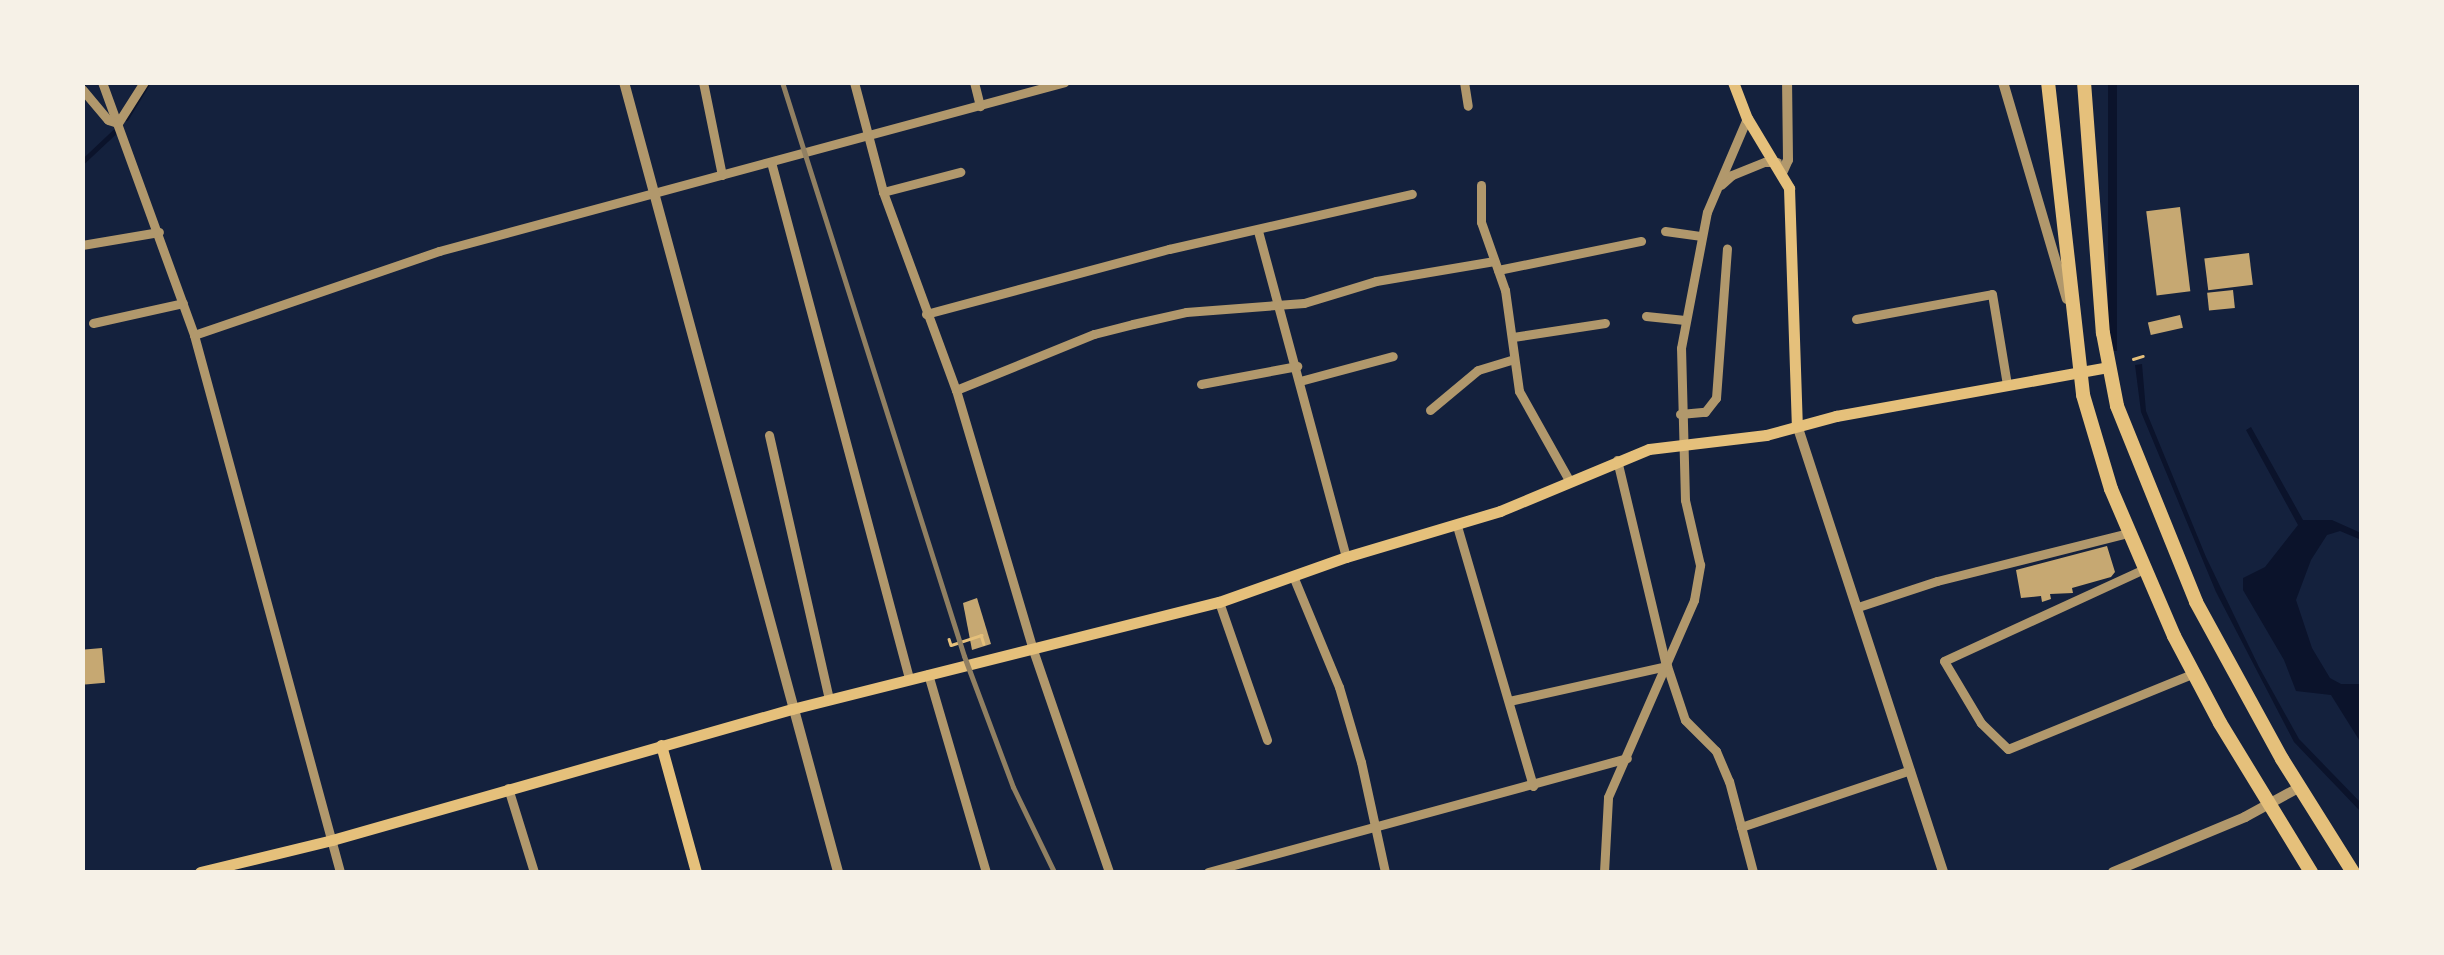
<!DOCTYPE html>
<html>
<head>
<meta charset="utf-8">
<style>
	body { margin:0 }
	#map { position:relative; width:2444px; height:955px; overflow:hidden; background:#14213d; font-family:Lato,sans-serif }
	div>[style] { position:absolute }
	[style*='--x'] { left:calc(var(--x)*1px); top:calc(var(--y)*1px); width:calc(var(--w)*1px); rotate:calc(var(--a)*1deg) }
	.water>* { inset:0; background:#0b132b; transform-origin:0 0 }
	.stream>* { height:5px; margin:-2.5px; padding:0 2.5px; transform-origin:2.5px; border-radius:2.5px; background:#0b132b }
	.building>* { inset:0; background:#c6a872; transform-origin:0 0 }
	.path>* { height:2.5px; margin:-1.25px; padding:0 1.25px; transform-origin:1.25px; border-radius:1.25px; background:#e5c07b }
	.minor>* { height:9px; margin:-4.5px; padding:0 4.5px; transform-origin:4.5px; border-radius:4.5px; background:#b1986c }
	.tertiary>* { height:10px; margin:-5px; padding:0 5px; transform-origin:5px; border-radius:5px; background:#b1986c }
	.secondary>* { height:11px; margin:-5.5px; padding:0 5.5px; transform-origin:5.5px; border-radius:5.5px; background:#e5c07b }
	.trunk>* { height:14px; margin:-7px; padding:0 7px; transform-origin:7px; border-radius:7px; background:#e5c07b }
	.rail>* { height:5px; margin:-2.5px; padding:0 2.5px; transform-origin:2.5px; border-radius:2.5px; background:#918062 }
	span { translate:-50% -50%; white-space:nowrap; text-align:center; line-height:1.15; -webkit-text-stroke:8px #f6f1e7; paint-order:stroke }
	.frame { position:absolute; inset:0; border:85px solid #f6f1e7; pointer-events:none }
</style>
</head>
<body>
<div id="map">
	<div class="water">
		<i style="left:2108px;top:83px;width:9px;height:268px"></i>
		<i style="clip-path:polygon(2142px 364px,2146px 411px,2206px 557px,2259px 667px,2299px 739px,2361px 803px,2361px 812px,2294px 742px,2216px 592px,2141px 412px,2135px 365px)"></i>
		<i style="clip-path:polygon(2251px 427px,2303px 520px,2332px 520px,2361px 533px,2361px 547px,2359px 539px,2340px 531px,2327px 535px,2311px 560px,2296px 600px,2312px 648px,2330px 678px,2341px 684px,2361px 684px,2361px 743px,2331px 695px,2296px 691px,2284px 660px,2243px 590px,2243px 578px,2265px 567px,2298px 525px,2246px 430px)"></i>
	</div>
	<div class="stream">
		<i style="--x:126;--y:118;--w:42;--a:-58.6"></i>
		<i style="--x:82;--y:162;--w:44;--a:-43.2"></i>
	</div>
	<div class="building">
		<i style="left:2180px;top:207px;width:85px;height:34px;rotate:83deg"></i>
		<i style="left:2249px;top:253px;width:32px;height:45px;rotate:83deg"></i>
		<i style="left:2233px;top:290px;width:18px;height:26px;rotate:84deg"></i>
		<i style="left:2180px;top:315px;width:13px;height:33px;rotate:77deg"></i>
		<i style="clip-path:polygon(2107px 546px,2115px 572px,2111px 577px,2072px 588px,2073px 593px,2050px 594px,2051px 599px,2042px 602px,2041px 596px,2021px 598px,2016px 570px)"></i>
		<i style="clip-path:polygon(977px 598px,991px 644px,972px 650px,963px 603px)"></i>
		<i style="left:102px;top:648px;width:35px;height:20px;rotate:85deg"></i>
	</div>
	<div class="path">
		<i style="--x:2133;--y:359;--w:10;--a:-17"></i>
		<i style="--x:949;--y:639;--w:6;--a:72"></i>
		<i style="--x:951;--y:645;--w:32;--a:-18"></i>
		<i style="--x:981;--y:635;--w:9;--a:72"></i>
	</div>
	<div class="minor">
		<i style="--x:102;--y:82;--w:269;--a:70"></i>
		<i style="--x:194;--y:335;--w:556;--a:74.79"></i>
		<i style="--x:703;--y:82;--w:95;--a:78.5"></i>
		<i style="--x:854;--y:82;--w:114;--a:75.2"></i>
		<i style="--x:883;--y:192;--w:211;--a:69.8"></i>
		<i style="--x:956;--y:390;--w:271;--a:73.5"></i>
		<i style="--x:1033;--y:650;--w:235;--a:71.1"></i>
		<i style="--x:974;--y:82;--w:25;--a:76"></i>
		<i style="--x:1464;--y:82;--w:24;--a:81"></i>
		<i style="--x:82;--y:89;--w:40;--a:50"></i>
		<i style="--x:108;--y:120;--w:10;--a:17"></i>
		<i style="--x:118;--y:123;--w:49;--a:-57.6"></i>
		<i style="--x:771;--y:162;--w:534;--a:75.03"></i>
		<i style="--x:1481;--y:185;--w:37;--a:90"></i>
		<i style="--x:1481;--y:222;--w:72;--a:70.6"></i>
		<i style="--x:1505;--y:290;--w:102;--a:82.1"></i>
		<i style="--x:1519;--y:391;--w:102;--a:60.7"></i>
		<i style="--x:1721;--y:185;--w:15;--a:-42"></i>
		<i style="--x:1732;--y:175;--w:35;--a:-22"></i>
		<i style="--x:1765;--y:162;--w:12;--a:0"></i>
		<i style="--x:883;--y:192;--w:80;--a:-14.6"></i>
		<i style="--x:1258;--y:231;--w:338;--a:74.9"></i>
		<i style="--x:1665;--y:231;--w:37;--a:8"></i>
		<i style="--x:82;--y:245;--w:78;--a:-9.6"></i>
		<i style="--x:1498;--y:270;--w:146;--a:-11.5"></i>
		<i style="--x:926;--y:314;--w:252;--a:-15"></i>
		<i style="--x:1169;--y:249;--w:249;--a:-12.8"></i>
		<i style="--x:1646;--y:316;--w:39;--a:6"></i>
		<i style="--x:1856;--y:319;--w:138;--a:-10.4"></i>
		<i style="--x:1992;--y:294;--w:92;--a:80.6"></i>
		<i style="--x:93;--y:323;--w:92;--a:-12.5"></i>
		<i style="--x:194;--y:335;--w:259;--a:-18.9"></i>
		<i style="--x:439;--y:251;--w:648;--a:-15.11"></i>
		<i style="--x:1513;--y:337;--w:93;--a:-8.7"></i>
		<i style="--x:1300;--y:381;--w:96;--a:-15"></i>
		<i style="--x:1201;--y:384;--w:98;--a:-10.6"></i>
		<i style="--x:956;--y:390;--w:149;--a:-22.1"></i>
		<i style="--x:1094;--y:334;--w:40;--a:-14.4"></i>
		<i style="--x:1133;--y:324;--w:54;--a:-12.8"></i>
		<i style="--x:1186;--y:312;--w:118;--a:-4.4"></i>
		<i style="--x:1304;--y:303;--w:75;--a:-17"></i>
		<i style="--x:1376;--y:281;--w:120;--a:-9.6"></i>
		<i style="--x:1430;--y:410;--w:62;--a:-39.8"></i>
		<i style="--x:1478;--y:370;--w:37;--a:-17"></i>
		<i style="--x:1680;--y:414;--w:25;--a:-5"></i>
		<i style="--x:1705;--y:412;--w:18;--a:-52"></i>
		<i style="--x:1716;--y:398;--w:150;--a:-85.8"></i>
		<i style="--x:769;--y:435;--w:271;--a:77.2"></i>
		<i style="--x:1617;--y:460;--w:212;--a:76.6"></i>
		<i style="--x:1457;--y:526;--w:271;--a:73.7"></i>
		<i style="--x:2144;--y:569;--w:220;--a:155.3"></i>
		<i style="--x:1944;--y:661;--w:72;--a:59.2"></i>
		<i style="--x:1981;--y:723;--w:37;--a:44"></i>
		<i style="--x:2008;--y:749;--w:201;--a:-22.2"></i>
		<i style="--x:1293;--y:576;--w:120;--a:67.5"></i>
		<i style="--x:1339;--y:687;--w:78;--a:73.7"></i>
		<i style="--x:1361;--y:762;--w:113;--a:77.7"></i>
		<i style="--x:1219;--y:602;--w:146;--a:70.8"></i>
		<i style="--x:1858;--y:607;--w:83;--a:-18.2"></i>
		<i style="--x:1937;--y:581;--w:197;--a:-14.1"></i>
		<i style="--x:928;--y:674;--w:206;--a:73.7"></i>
		<i style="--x:1509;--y:701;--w:162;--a:-12.5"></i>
		<i style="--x:1667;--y:666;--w:57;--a:71.6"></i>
		<i style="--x:1685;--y:720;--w:44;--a:45"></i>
		<i style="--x:1716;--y:751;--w:33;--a:67"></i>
		<i style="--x:1729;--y:781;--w:94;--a:75.2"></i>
		<i style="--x:508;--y:788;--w:88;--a:72.8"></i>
		<i style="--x:1741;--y:827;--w:178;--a:-18.6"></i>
		<i style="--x:1208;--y:872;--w:434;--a:-15.2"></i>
		<i style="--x:1604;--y:872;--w:75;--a:-86.9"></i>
		<i style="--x:1608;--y:797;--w:215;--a:-66.4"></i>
		<i style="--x:1694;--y:600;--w:36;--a:-80"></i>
		<i style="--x:1700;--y:565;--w:67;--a:-103"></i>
		<i style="--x:1685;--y:500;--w:152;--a:-91.5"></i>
		<i style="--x:1681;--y:348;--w:138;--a:-79.2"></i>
		<i style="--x:1707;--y:212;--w:102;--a:-66.9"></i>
	</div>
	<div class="tertiary">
		<i style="--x:624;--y:82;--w:818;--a:74.84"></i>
		<i style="--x:2003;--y:82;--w:226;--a:73.6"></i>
		<i style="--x:1783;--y:171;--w:12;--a:-66"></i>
		<i style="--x:1788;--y:160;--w:78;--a:-90.7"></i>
		<i style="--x:1797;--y:425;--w:470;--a:71.9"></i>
		<i style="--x:2113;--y:872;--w:143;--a:-22.6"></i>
		<i style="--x:2245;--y:817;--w:63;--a:-28.6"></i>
	</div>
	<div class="secondary">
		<i style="--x:1733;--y:82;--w:39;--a:69"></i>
		<i style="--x:1747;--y:118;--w:82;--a:59"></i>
		<i style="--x:1789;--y:188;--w:237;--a:88.1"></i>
		<i style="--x:661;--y:745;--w:132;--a:74.6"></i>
		<i style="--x:200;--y:872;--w:136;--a:-13.6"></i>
		<i style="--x:332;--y:840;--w:478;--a:-15.9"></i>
		<i style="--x:792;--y:709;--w:440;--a:-14.1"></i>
		<i style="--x:1219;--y:602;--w:135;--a:-19.5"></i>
		<i style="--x:1346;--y:557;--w:161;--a:-16.6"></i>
		<i style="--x:1500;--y:511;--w:161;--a:-22.6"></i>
		<i style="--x:1649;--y:449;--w:118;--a:-6.8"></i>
		<i style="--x:1766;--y:435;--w:73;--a:-15.2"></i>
		<i style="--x:1836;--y:416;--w:276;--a:-10.2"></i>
	</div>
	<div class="trunk">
		<i style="--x:2048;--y:82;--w:315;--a:83.6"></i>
		<i style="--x:2083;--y:395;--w:98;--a:73.4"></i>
		<i style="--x:2111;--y:489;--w:160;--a:66.8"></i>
		<i style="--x:2174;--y:636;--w:98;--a:62.1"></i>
		<i style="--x:2220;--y:723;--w:175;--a:58.6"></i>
		<i style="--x:2084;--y:82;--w:252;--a:85.7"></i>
		<i style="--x:2103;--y:333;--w:74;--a:79.1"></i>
		<i style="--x:2117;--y:406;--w:211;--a:68"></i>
		<i style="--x:2196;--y:602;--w:179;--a:61.3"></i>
		<i style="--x:2282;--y:759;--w:133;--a:57.9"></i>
	</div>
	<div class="rail">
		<i style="--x:782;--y:82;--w:602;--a:72.41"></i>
		<i style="--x:964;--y:656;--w:140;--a:69.5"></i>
		<i style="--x:1013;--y:787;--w:94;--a:64.2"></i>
	</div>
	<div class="frame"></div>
</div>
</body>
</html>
